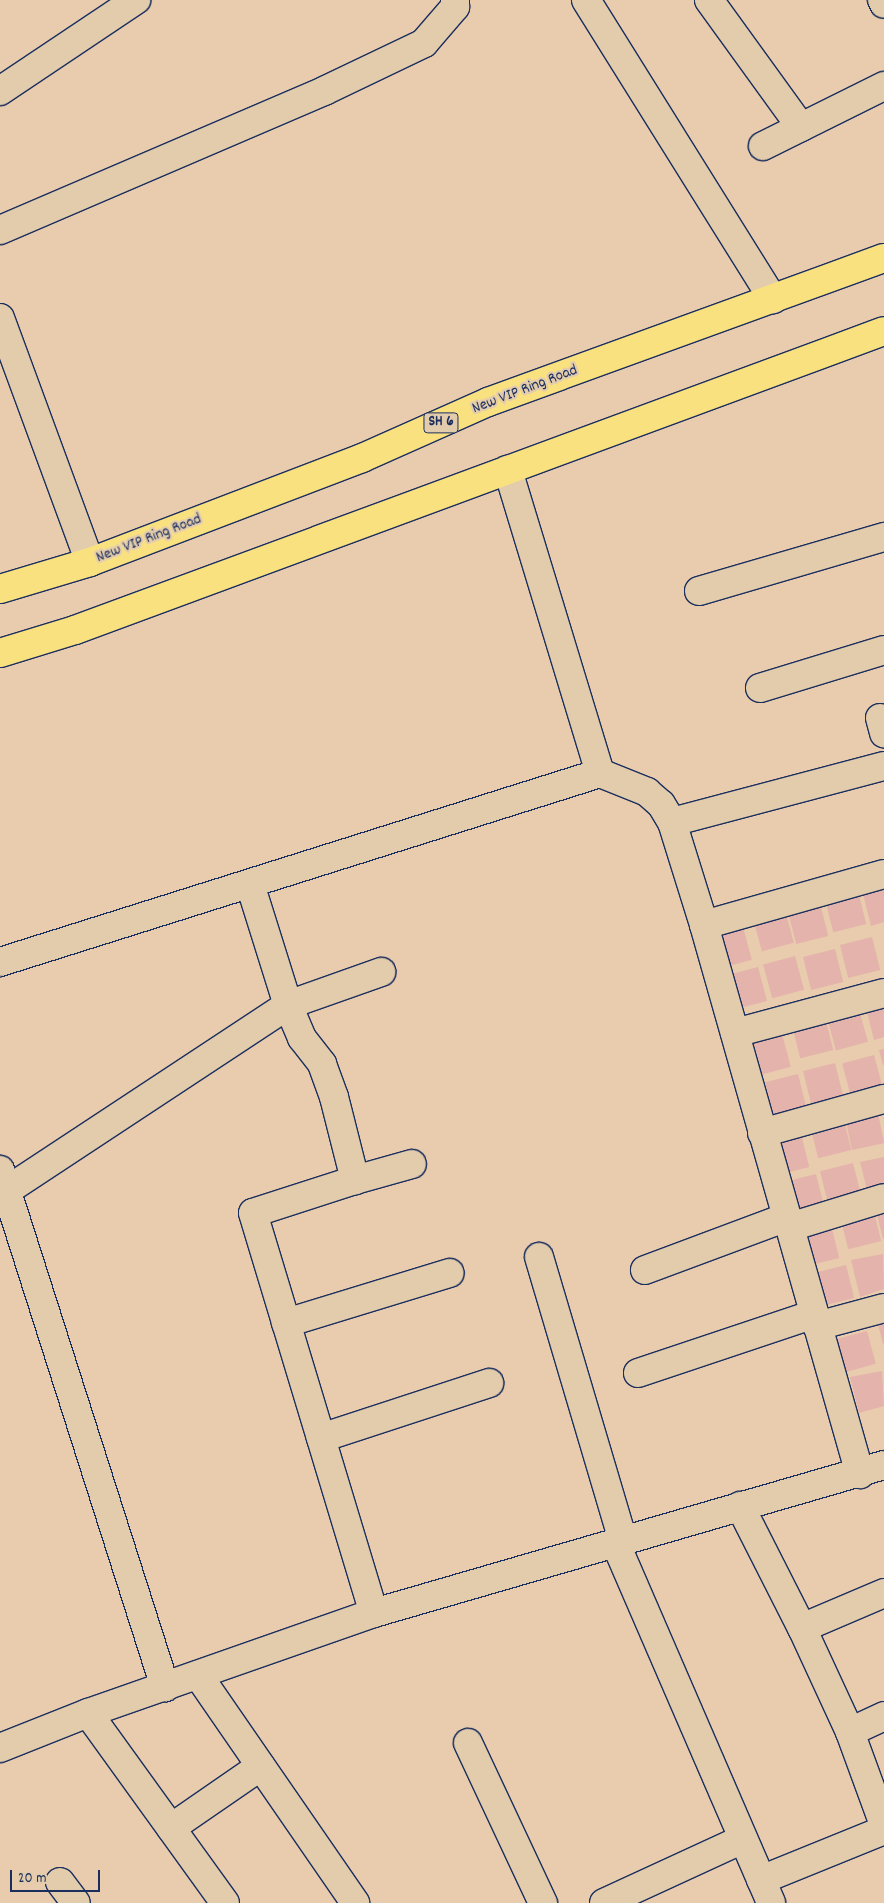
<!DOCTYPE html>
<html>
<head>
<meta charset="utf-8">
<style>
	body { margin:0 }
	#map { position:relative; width:884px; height:1903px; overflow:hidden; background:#e9cbae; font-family:Dekko,sans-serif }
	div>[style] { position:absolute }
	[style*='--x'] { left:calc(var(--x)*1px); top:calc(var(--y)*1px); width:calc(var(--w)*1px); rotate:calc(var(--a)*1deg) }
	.building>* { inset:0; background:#e4b3ab; transform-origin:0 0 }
	.roads { filter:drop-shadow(1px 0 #1b2f5e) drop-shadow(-1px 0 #1b2f5e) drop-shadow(0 1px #1b2f5e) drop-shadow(0 -1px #1b2f5e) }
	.street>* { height:28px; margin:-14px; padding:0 14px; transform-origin:14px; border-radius:14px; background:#e3ccac }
	.primary>* { height:28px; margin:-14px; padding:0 14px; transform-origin:14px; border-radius:14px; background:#fae180 }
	span { translate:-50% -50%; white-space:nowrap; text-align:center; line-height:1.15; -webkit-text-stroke:4.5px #e3ccac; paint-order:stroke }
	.shield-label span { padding:1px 4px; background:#e3ccac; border:1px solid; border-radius:4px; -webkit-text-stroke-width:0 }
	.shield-label { font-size:15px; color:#1b2f5e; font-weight:700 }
	.street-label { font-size:16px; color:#1b2f5e }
	.scale { position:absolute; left:10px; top:1870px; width:90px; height:22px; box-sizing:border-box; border:2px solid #1b2f5e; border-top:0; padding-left:6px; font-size:15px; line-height:18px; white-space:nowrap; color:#1b2f5e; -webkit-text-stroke:4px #e3ccac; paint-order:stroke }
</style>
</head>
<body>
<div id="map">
	<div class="building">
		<i style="clip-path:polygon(884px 886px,884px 922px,871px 926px,862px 890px)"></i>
		<i style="left:858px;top:891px;width:34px;height:34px;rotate:76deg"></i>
		<i style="left:820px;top:903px;width:34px;height:33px;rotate:76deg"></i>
		<i style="left:785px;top:910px;width:34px;height:33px;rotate:75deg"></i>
		<i style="left:743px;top:927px;width:34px;height:33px;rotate:75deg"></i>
		<i style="left:872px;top:937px;width:34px;height:33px;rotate:76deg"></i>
		<i style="left:835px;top:949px;width:34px;height:33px;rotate:76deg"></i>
		<i style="left:795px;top:956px;width:35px;height:33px;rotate:75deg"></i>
		<i style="left:758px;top:967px;width:35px;height:33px;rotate:75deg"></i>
		<i style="clip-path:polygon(884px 1000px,884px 1037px,874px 1040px,865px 1004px)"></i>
		<i style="left:859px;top:1009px;width:34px;height:33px;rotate:75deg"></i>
		<i style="left:825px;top:1017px;width:34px;height:34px;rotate:76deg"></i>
		<i style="left:782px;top:1034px;width:34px;height:33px;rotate:75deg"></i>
		<i style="clip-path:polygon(884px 1049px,884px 1065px,883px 1065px,879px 1050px)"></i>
		<i style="left:874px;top:1055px;width:34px;height:33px;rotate:75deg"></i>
		<i style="left:835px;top:1063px;width:34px;height:33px;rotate:76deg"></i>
		<i style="left:798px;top:1074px;width:34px;height:34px;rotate:76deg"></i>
		<i style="left:877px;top:1109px;width:35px;height:33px;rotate:78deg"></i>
		<i style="left:843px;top:1117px;width:34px;height:34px;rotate:76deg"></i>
		<i style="left:801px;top:1134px;width:34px;height:34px;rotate:76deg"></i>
		<i style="clip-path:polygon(884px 1157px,884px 1194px,869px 1198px,860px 1162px)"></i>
		<i style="left:853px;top:1163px;width:34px;height:34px;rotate:76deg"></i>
		<i style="left:816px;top:1174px;width:34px;height:34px;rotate:76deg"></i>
		<i style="clip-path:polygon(884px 1205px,884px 1239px,883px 1239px,875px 1207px)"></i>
		<i style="left:873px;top:1208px;width:34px;height:34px;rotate:76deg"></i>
		<i style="left:831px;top:1225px;width:34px;height:33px;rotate:76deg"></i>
		<i style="clip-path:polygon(883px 1254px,884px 1289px,860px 1297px,851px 1260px)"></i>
		<i style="left:846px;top:1265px;width:34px;height:34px;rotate:76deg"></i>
		<i style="clip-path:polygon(884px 1318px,884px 1343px,883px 1344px,877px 1320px)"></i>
		<i style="left:867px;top:1331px;width:34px;height:33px;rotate:75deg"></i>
		<i style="clip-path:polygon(882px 1371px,884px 1406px,859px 1413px,850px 1377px)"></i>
	</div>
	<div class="roads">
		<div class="street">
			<i style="--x:586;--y:0;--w:353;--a:58"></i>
			<i style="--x:709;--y:0;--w:157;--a:54.1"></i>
			<i style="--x:882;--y:0;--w:4;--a:63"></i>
			<i style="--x:0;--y:91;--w:164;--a:-33.8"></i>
			<i style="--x:763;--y:146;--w:135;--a:-26.4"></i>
			<i style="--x:0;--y:230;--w:353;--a:-23.2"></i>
			<i style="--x:324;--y:91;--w:111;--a:-25.6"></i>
			<i style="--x:424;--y:43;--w:48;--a:-49.3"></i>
			<i style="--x:455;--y:7;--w:7;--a:-90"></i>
			<i style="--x:0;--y:318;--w:260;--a:69.8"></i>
			<i style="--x:699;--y:591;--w:193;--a:-16.3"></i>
			<i style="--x:760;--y:688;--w:130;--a:-17"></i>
			<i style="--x:880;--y:718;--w:16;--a:75"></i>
			<i style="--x:600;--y:773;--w:51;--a:22"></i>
			<i style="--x:647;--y:792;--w:18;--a:41"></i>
			<i style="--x:661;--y:804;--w:21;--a:59"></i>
			<i style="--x:672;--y:822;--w:108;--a:72.7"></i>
			<i style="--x:704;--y:925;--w:571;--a:74.14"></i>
			<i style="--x:672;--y:822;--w:219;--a:-14.8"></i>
			<i style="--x:250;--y:884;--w:127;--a:72.6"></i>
			<i style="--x:288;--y:1005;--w:36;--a:67"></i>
			<i style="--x:302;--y:1038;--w:33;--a:52"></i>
			<i style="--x:322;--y:1064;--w:35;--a:70"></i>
			<i style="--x:334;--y:1097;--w:86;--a:75.8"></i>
			<i style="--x:355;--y:1180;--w:107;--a:162.1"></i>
			<i style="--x:253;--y:1213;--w:418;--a:73.2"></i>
			<i style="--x:704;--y:925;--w:187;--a:-15.8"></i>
			<i style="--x:0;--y:962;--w:629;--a:-17.48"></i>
			<i style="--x:600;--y:773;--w:317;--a:-106.9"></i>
			<i style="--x:735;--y:1033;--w:154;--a:-15"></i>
			<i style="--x:762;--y:1133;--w:127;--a:-15.6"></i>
			<i style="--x:0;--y:1170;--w:543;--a:72.3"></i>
			<i style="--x:355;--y:1180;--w:59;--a:-15.7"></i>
			<i style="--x:6;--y:1191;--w:338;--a:-33.4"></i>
			<i style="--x:288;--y:1005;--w:99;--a:-19.5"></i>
			<i style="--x:790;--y:1227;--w:98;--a:-17.1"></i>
			<i style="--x:539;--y:1257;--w:295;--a:73.5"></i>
			<i style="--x:645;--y:1270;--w:152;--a:-20.5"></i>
			<i style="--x:286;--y:1323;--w:171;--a:-17"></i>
			<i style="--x:817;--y:1326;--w:69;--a:-15"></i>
			<i style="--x:638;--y:1373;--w:186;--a:-18.5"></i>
			<i style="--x:321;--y:1438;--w:177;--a:-18.1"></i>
			<i style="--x:740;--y:1506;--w:137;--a:63.1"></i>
			<i style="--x:802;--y:1628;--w:115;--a:65.2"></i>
			<i style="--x:850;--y:1732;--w:99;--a:69.9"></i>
			<i style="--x:615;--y:1542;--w:393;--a:66.6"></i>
			<i style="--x:802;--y:1628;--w:89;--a:-23.1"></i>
			<i style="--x:198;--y:1675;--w:277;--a:55.4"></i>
			<i style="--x:88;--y:1713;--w:234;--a:54.2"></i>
			<i style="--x:850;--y:1732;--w:38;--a:-25"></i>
			<i style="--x:468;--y:1743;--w:177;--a:64.9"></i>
			<i style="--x:0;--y:1748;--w:95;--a:-21.7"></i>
			<i style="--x:88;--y:1713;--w:303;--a:-19.3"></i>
			<i style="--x:374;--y:1613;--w:531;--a:-16.18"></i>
			<i style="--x:171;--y:1828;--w:109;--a:-34.6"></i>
			<i style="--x:761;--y:1880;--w:133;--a:-22.1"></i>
			<i style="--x:60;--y:1882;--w:26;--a:53"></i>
			<i style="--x:604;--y:1903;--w:153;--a:-24.7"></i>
		</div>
		<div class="primary">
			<i style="--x:0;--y:589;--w:94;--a:-16.7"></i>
			<i style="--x:90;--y:562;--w:291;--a:-20.9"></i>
			<i style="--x:362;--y:458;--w:138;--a:-24"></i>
			<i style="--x:488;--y:402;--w:421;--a:-20"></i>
			<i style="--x:0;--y:653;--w:78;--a:-17"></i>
			<i style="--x:75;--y:630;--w:862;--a:-20.28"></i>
		</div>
	</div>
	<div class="shield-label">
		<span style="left:441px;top:423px">SH 6</span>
	</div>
	<div class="street-label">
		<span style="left:525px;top:390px;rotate:-21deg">New VIP Ring Road</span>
		<span style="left:149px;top:539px;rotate:-21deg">New VIP Ring Road</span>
	</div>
	<div class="scale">20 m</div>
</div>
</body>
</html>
